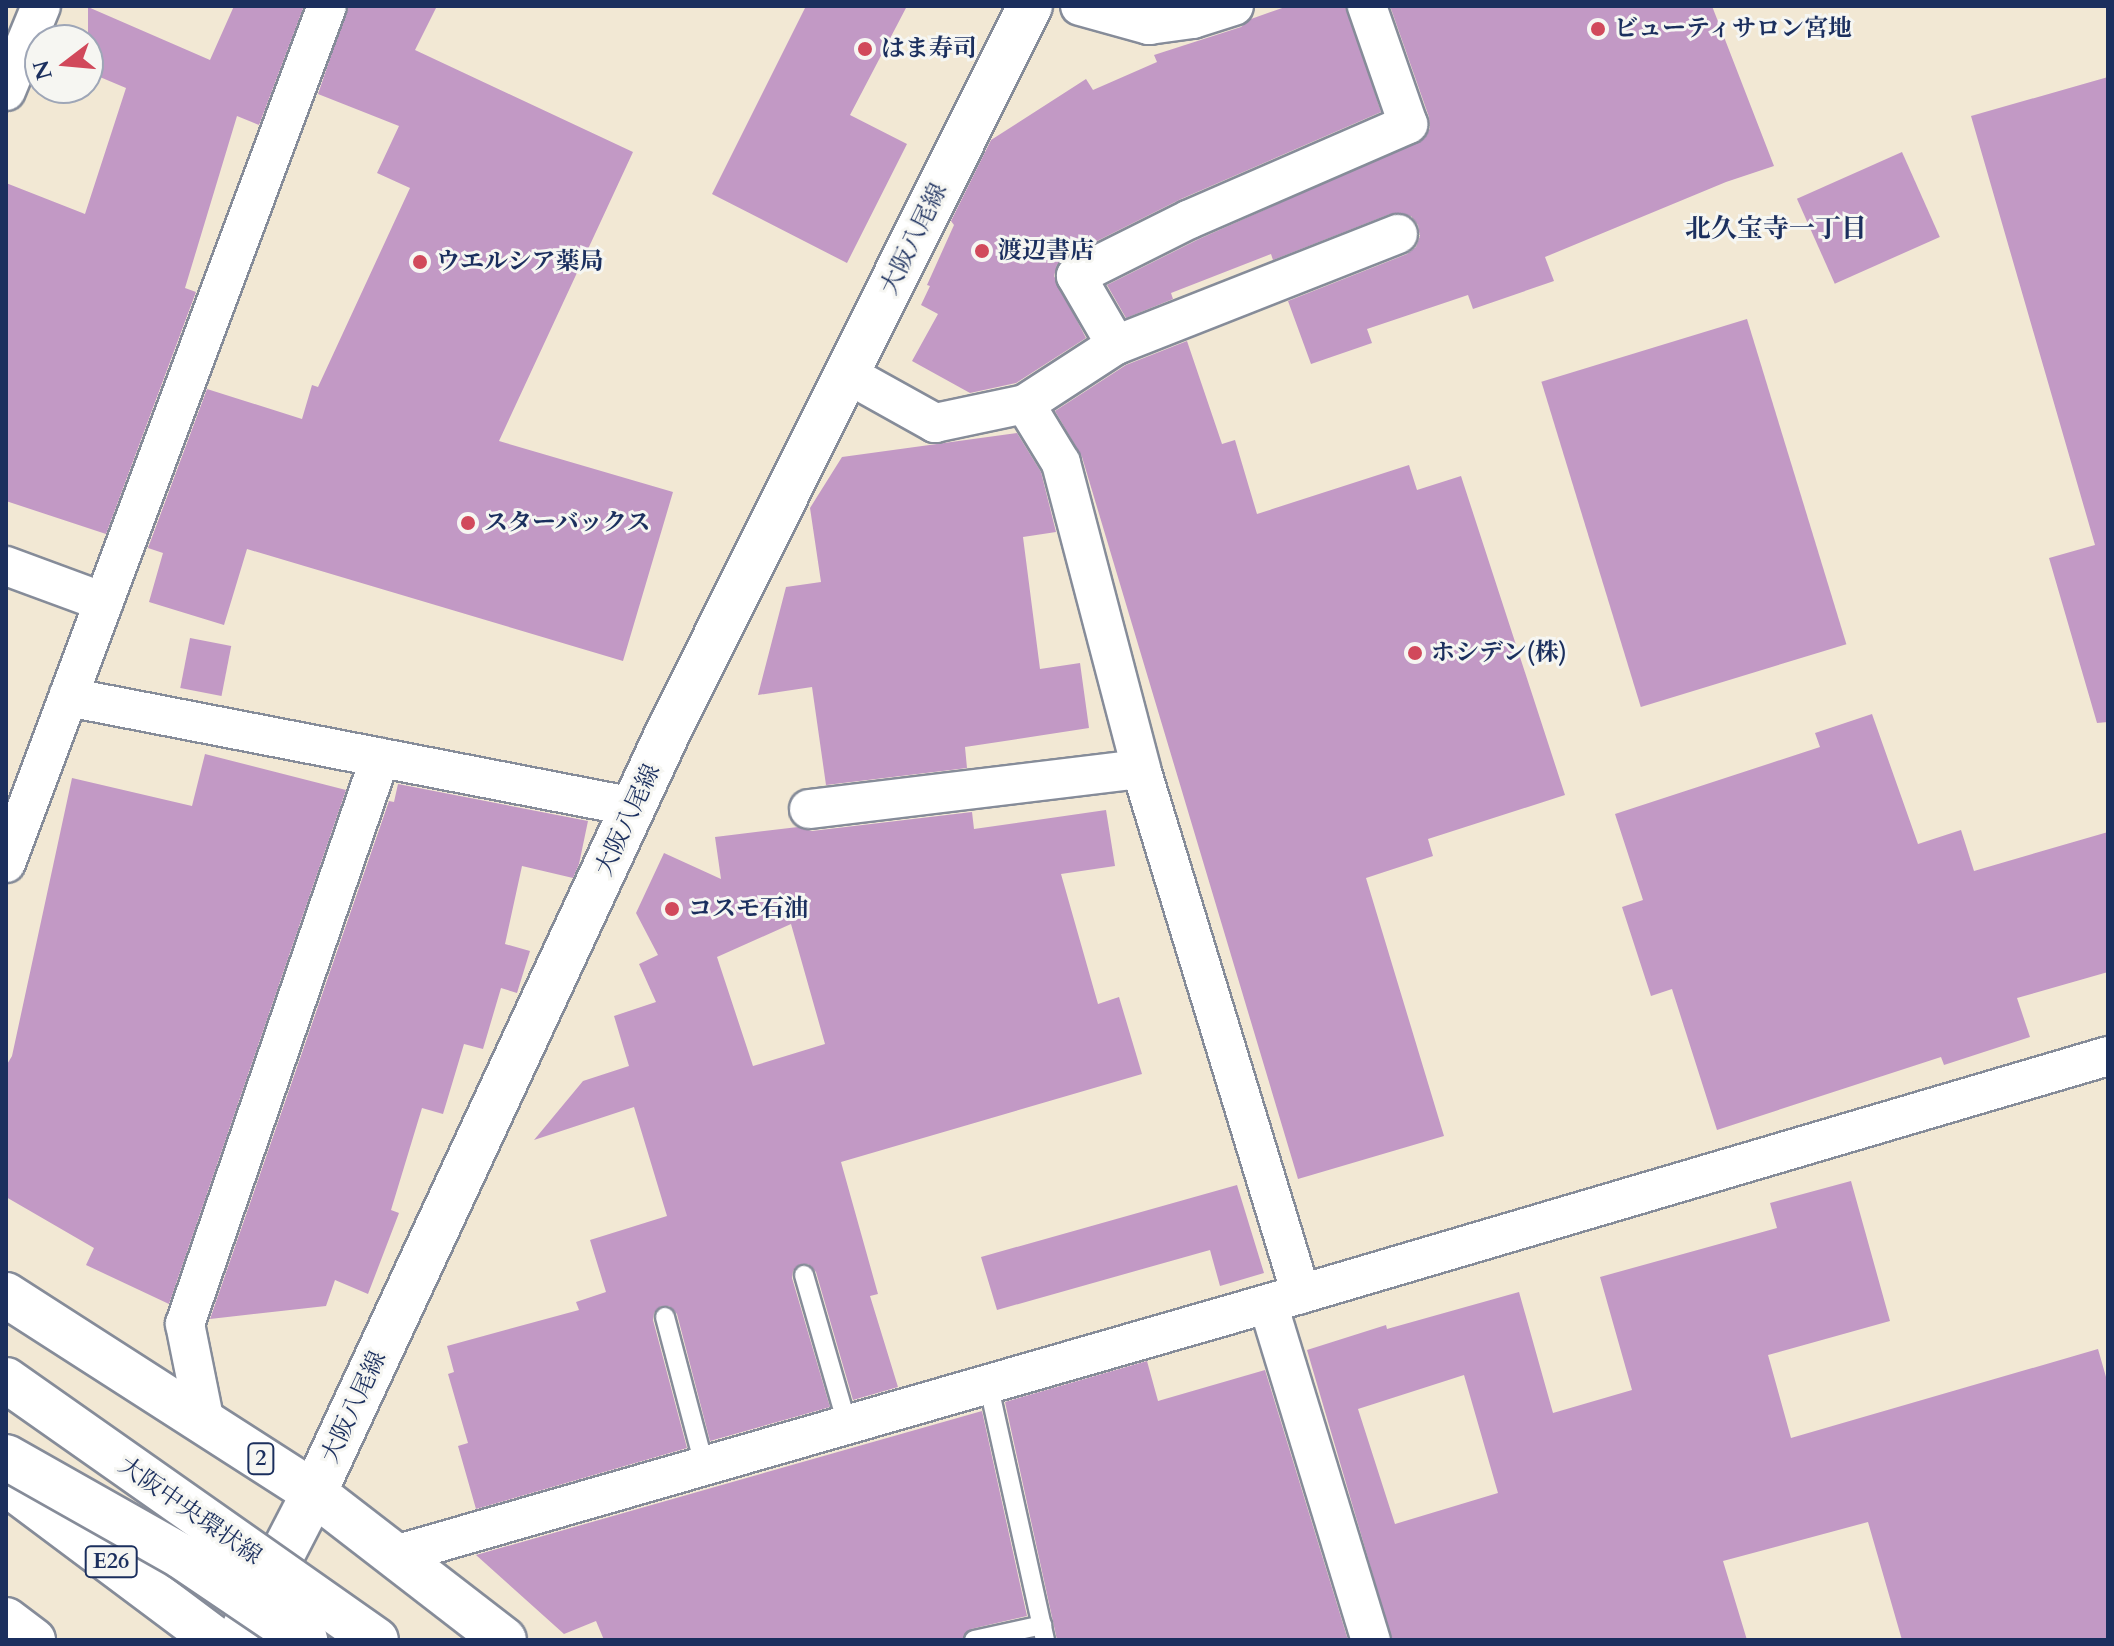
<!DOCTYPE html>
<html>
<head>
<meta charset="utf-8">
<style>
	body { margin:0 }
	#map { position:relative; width:2114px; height:1646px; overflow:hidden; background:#f2e8d4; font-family:Cardo,"Noto Serif JP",serif }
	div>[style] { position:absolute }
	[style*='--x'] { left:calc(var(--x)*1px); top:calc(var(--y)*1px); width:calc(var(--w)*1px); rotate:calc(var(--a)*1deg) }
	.building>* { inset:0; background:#c299c5; transform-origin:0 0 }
	.roads { filter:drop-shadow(2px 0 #868c99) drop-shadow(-2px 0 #868c99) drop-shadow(0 2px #868c99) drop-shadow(0 -2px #868c99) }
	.lane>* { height:18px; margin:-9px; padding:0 9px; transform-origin:9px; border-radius:9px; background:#fff }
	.street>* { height:38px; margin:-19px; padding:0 19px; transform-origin:19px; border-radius:19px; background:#fff }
	.secondary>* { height:44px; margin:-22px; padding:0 22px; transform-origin:22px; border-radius:22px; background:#fff }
	.primary>* { height:44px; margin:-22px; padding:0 22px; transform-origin:22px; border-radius:22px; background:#fff }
	.highway>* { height:44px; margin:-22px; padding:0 22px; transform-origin:22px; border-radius:22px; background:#fff }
	.bridges { filter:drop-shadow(2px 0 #868c99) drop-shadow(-2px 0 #868c99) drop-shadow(0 2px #868c99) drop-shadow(0 -2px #868c99) }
	.primary-bridge>* { height:44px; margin:-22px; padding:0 22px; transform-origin:22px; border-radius:22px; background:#fff }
	.highway-bridge>* { height:44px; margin:-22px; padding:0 22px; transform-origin:22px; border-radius:22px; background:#fff }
	.dots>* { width:22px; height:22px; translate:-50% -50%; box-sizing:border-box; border:4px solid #f6f6f2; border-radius:50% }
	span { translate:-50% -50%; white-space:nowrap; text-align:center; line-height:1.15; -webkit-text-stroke:6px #f6f6f2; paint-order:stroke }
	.shield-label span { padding:2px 6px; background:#f6f6f2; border:2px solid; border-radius:6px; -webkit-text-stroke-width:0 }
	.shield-label { font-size:22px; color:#1b2f5e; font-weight:700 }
	.poi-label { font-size:24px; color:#1b2f5e; font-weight:700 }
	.left { translate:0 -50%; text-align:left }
	.street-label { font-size:24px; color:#1b2f5e }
	.neighbourhood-label { font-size:26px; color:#1b2f5e; font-weight:700 }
	.frame { position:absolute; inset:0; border:8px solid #1b2f5e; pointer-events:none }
	.north { position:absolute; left:24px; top:24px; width:80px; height:80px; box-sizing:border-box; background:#f6f6f2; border:2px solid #9ea6b7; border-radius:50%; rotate:254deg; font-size:22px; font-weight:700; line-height:32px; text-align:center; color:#1b2f5e }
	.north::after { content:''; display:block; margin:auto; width:28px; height:36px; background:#d1495b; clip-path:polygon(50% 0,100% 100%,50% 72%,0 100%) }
</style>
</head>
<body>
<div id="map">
	<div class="building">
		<i style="clip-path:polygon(234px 6px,304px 6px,259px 125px,237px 116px,185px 288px,196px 292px,106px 534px,6px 501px,6px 183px,85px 214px,126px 88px,88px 72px,88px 7px,210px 60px)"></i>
		<i style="clip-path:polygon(348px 6px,437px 6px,415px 50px,633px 152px,499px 441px,673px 492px,623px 661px,247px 549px,224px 625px,149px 602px,163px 553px,148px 548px,207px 389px,302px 419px,312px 385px,318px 387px,410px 188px,377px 173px,399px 126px,318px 94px)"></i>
		<i style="clip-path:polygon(806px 6px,907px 6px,850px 115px,907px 144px,847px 263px,712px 194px)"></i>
		<i style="clip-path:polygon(1288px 6px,1346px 6px,1381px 112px,1181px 199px,1065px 257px,1057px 265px,1054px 276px,1086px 338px,1016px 383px,970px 393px,912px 361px,938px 314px,921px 305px,930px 286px,927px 285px,954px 225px,951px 221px,991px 140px,1086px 79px,1093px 90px,1157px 62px,1154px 55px,1241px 27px,1251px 19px)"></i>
		<i style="clip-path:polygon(1390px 6px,1712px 6px,1774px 166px,1726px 182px,1545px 257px,1554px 281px,1473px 309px,1468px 295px,1367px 329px,1372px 343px,1311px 364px,1288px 301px,1407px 254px,1416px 247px,1420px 236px,1418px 225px,1411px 216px,1390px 214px,1273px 260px,1271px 254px,1171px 293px,1173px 299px,1126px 318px,1107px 285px,1199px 239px,1425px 138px,1430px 128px,1429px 117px)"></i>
		<i style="clip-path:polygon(2108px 77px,2108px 722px,2097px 723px,2049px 558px,2095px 545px,1971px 116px)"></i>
		<i style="left:1902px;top:152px;width:93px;height:115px;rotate:66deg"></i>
		<i style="left:1747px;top:319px;width:340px;height:215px;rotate:73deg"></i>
		<i style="clip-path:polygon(1187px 341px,1222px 444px,1235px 440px,1257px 514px,1409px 465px,1417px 490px,1461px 476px,1565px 795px,1428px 839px,1433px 856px,1366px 878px,1444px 1136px,1298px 1179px,1082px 457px,1055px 411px,1126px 365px)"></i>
		<i style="clip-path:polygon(1017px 433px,1041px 472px,1056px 532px,1023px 537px,1040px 669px,1080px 663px,1089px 728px,965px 747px,967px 768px,826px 785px,812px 687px,758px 695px,786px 587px,821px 582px,810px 508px,842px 457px)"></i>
		<i style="left:190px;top:638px;width:42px;height:51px;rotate:11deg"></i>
		<i style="clip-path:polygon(1872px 714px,1918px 844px,1961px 830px,1974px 871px,2108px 832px,2108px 972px,2017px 998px,2030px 1037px,1944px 1065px,1941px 1057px,1717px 1130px,1672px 989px,1651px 996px,1622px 907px,1643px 900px,1615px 814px,1820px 747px,1815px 733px)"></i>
		<i style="clip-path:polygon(205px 754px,346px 790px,169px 1304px,86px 1265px,94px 1248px,6px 1197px,6px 1066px,12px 1056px,72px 778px,192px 806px)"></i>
		<i style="clip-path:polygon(398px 784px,588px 821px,579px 864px,573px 878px,522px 866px,505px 944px,530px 951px,517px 993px,501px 988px,483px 1049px,464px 1044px,443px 1114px,422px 1108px,391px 1210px,399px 1213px,368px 1294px,335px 1280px,326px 1306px,210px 1319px,389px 801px,394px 802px)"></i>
		<i style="clip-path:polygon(evenodd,1106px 810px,1115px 866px,1061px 874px,1098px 1004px,1119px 997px,1142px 1074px,841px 1162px,878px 1294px,870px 1296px,898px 1387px,853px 1400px,816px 1272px,808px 1264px,800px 1264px,793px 1271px,792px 1278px,830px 1407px,710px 1441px,677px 1314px,669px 1306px,661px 1306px,654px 1313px,653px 1320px,687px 1448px,476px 1509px,458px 1446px,468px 1443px,448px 1374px,454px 1372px,447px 1346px,579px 1310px,576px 1302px,606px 1292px,590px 1240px,667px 1216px,634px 1107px,534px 1140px,583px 1081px,629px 1066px,614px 1016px,656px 1002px,639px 964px,658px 955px,636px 913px,664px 853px,721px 879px,715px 837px,798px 827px,812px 831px,972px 812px,974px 829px,1106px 810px,791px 924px,825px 1044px,753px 1066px,717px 957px,791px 924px)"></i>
		<i style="clip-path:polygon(evenodd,1851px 1181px,1890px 1321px,1768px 1355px,1791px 1438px,2098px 1349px,2108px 1384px,2108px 1640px,1902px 1640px,1868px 1522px,1723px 1561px,1747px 1640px,1392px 1640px,1307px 1350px,1386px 1325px,1387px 1329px,1519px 1292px,1553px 1413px,1632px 1390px,1600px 1277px,1777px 1228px,1770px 1203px,1851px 1181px,1464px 1375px,1498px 1493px,1395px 1524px,1358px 1409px,1464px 1375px)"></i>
		<i style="clip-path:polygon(1237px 1185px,1264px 1273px,1220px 1286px,1210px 1250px,997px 1310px,981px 1257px)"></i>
		<i style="clip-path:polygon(1147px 1361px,1158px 1401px,1265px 1370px,1348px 1640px,1057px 1640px,1005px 1402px)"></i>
		<i style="clip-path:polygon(982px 1411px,1027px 1616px,971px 1629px,962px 1640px,604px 1640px,596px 1621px,564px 1634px,476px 1555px)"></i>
	</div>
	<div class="roads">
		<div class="lane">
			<i style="--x:804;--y:1275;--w:155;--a:73.9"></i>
			<i style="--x:665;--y:1317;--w:153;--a:75.2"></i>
			<i style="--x:988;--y:1383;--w:263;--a:77.5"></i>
			<i style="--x:974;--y:1640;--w:70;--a:-12.4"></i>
		</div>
		<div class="street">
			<i style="--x:1080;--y:6;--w:72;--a:15.4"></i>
			<i style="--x:1149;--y:25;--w:44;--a:-7.8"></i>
			<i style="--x:1193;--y:19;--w:43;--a:-17.6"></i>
			<i style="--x:6;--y:91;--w:92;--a:-67.6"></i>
			<i style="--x:1116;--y:345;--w:80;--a:-120.1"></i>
			<i style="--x:1076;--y:276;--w:127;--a:-26.6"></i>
			<i style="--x:1190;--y:219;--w:238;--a:-23.5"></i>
			<i style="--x:1408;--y:124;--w:125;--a:-109.2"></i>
			<i style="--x:847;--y:374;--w:101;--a:29.1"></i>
			<i style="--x:935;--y:423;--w:92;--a:-11.9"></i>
			<i style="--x:1025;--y:404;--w:108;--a:-33"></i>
			<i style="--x:1116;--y:345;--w:303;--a:-21.5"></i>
			<i style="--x:1025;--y:404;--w:69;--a:58.6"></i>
			<i style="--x:1061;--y:463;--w:316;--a:75.3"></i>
			<i style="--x:1141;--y:769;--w:549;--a:73.05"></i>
			<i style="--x:6;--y:566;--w:104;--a:20.2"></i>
			<i style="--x:68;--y:697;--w:577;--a:11"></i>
			<i style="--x:809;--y:809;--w:334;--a:-6.9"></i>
			<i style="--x:6;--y:863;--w:915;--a:-69.47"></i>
			<i style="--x:1268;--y:1304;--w:351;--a:73"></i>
			<i style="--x:205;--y:1423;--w:101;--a:-101.4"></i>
			<i style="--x:185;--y:1324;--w:599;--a:-70.99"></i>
			<i style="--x:395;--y:1555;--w:943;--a:-16.07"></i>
			<i style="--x:1301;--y:1294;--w:841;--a:-16.43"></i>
		</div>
		<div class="secondary">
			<i style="--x:238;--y:1640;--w:165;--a:-62.7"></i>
			<i style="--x:314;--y:1493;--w:842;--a:-65.05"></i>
			<i style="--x:669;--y:730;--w:809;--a:-63.5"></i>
		</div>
		<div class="primary">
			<i style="--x:6;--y:1295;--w:366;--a:32.7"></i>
			<i style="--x:314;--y:1493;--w:240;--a:37.7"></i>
		</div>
		<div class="highway">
			<i style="--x:6;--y:1483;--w:262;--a:36.8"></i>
			<i style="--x:6;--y:1620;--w:34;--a:37"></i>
		</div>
	</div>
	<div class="bridges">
		<div class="primary-bridge">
			<i style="--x:6;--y:1380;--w:452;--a:35.1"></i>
		</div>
		<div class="highway-bridge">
			<i style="--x:6;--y:1457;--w:201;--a:29.5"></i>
			<i style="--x:181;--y:1556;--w:150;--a:34.1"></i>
		</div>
	</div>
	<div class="dots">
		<i style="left:1598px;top:29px;background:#d1495b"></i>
		<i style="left:865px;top:49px;background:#d1495b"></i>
		<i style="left:982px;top:251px;background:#d1495b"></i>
		<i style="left:420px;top:262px;background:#d1495b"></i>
		<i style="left:468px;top:523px;background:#d1495b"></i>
		<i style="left:1415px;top:653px;background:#d1495b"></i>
		<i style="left:672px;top:909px;background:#d1495b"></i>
	</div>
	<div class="shield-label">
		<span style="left:261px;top:1459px">2</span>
		<span style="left:111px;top:1562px">E26</span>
	</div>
	<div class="poi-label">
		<span class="left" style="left:1614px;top:29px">ビューティサロン宮地</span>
		<span class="left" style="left:881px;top:49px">はま寿司</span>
		<span class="left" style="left:998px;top:251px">渡辺書店</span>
		<span class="left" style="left:436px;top:262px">ウエルシア薬局</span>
		<span class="left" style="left:484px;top:523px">スターバックス</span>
		<span class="left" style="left:1431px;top:653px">ホシデン(株)</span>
		<span class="left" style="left:688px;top:909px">コスモ石油</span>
	</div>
	<div class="street-label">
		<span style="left:914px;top:239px;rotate:-64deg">大阪八尾線</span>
		<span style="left:628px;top:820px;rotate:-65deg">大阪八尾線</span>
		<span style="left:354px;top:1407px;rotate:-65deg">大阪八尾線</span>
		<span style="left:190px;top:1511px;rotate:35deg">大阪中央環状線</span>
	</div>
	<div class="neighbourhood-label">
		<span style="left:1776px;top:229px">北久宝寺一丁目</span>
	</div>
	<div class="frame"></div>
	<div class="north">N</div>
</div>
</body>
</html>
